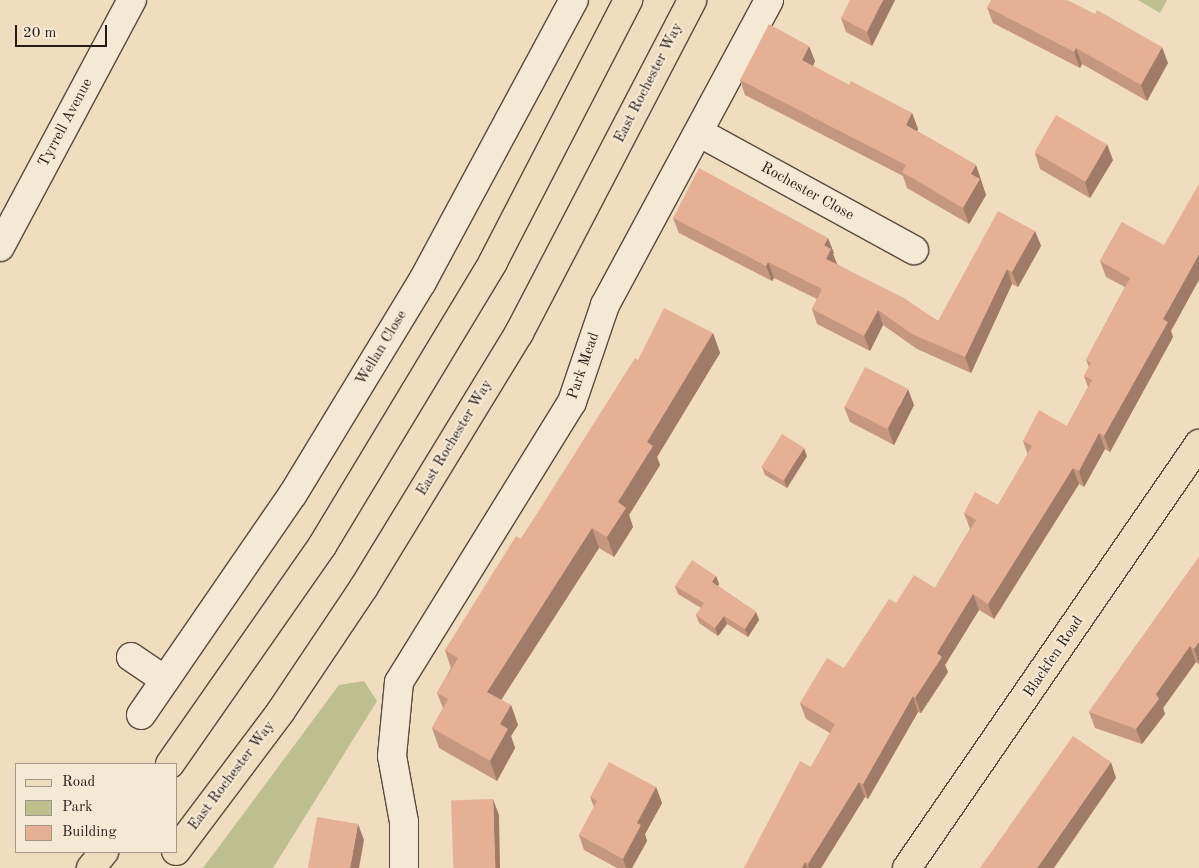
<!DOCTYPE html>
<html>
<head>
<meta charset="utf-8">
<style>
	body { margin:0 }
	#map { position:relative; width:1199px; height:868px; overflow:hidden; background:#f0dcbe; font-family:"Old Standard TT",serif }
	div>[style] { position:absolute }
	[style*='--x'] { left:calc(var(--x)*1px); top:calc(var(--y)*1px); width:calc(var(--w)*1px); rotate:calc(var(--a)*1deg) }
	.green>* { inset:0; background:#bdbf8f }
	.roads { filter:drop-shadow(1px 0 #584a3f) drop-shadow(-1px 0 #584a3f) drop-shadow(0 1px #584a3f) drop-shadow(0 -1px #584a3f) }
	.street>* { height:28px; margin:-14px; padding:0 14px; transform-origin:14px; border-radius:14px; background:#f5e8d5 }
	.primary>* { height:28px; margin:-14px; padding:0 14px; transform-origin:14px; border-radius:14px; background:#f0dcbe }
	.highway>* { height:28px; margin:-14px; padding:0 14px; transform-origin:14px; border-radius:14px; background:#f0dcbe }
	.wall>* { inset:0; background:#c5977e }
	.shaded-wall>* { inset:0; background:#a07b67 }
	.building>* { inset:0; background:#e5b093; transform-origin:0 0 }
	span { translate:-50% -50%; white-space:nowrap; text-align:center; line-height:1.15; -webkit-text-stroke:4px #f5e8d5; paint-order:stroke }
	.street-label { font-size:15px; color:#251a15 }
	.legend { position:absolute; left:15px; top:763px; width:162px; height:90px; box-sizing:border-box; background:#f5e8d5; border:1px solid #a29688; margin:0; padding:6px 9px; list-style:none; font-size:15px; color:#251a15 }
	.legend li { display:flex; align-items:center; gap:10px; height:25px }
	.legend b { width:25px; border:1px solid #a29688 }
	.scale { position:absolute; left:15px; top:25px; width:92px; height:22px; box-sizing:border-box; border:2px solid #251a15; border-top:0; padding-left:6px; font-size:15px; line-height:18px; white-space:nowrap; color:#251a15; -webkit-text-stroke:4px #f5e8d5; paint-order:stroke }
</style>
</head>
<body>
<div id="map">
	<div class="green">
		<i style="clip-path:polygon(1138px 0,1167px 0,1160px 13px)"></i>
		<i style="clip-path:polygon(364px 681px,377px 701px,273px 868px,203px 868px,339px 685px)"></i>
	</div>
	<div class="roads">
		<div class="street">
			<i style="--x:700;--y:133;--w:244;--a:28.7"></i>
			<i style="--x:0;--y:247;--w:280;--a:-61.9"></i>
			<i style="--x:131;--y:657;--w:41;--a:34.1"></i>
			<i style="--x:141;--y:715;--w:268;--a:-55.5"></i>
			<i style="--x:293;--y:494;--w:248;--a:-58.7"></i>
			<i style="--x:422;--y:282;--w:320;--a:-61.7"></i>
			<i style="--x:404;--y:868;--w:46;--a:-90"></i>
			<i style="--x:404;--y:822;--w:67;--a:-100.3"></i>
			<i style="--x:392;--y:756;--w:74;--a:-84.6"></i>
			<i style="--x:399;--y:682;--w:329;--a:-58.3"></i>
			<i style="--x:572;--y:402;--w:102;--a:-71.2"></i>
			<i style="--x:605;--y:305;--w:346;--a:-61.7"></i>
		</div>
		<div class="primary">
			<i style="--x:907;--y:868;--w:515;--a:-55.45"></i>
		</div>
		<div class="highway">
			<i style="--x:170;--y:764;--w:266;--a:-55.1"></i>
			<i style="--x:322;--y:546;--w:332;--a:-58.9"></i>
			<i style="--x:493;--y:262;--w:295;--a:-62.7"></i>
			<i style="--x:176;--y:851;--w:175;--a:-53.1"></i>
			<i style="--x:281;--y:711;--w:149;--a:-56.2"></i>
			<i style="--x:364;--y:587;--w:298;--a:-58.6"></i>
			<i style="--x:519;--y:333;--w:375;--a:-62.5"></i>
			<i style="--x:91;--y:868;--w:21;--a:-51"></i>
		</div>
	</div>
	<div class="wall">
		<i style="clip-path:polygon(895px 0,872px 46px,846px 32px,841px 18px)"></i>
		<i style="clip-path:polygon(987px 7px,1168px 63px,1147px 101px,1082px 64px,1080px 68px,993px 23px)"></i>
		<i style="clip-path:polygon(815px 61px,813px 66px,849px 85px,912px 113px,918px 129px,917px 131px,976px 165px,986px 195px,969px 224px,907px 188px,903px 176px,745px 95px,740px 80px)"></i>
		<i style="clip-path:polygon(1035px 153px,1113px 160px,1090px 198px,1040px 169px)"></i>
		<i style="clip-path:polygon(673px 218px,834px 253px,833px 254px,837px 264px,938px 321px,1035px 231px,1041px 246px,1018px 287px,1012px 284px,971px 373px,917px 349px,883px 325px,870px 351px,817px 324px,812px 309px,817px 299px,774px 278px,772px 281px,679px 233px)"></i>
		<i style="clip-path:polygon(1122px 222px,1173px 337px,1110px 452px,1105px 449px,1084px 487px,1079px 484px,994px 619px,979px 610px,945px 665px,948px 672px,921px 713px,918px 712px,868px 799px,865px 797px,821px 868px,744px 868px,811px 767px,830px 733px,806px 719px,800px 703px,844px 668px,896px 603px,935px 588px,970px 529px,964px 513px,998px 505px,1028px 455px,1023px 441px,1067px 426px,1088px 387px,1084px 376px,1089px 367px,1086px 360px,1125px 287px,1106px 277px,1100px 261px)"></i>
		<i style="clip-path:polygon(713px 333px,720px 353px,657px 457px,660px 465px,629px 515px,633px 527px,614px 557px,599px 548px,501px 700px,511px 705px,518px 725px,511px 736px,515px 748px,497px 781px,439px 748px,432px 728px,443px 708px,437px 693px,451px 668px,445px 650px,521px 539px,638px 360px)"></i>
		<i style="clip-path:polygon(914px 405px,894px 445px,850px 422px,844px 407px)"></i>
		<i style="clip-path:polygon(807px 456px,787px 488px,765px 475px,762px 467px)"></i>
		<i style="clip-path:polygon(1199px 557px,1199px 664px,1196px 662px,1163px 708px,1165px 714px,1142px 744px,1095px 728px,1089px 712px)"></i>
		<i style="clip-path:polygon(716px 576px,719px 584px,718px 586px,756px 612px,759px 620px,748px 637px,727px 624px,718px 636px,699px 623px,696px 615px,701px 608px,678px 594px,675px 586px)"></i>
		<i style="clip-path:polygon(656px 787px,662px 803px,645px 834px,647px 841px,632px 868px,617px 868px,584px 850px,579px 835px,594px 807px,590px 797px)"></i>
	</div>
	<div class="shaded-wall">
		<i style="clip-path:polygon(883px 0,895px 0,872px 46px,867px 32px)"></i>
		<i style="clip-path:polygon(809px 46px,815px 61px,808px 76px,802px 60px)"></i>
		<i style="clip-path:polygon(1162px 47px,1168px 63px,1147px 101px,1141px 85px)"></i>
		<i style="clip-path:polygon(1076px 48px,1082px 64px,1080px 68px,1074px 52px)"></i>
		<i style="clip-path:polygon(912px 113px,918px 129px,911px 140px,906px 125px)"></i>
		<i style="clip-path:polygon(1107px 144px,1113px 160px,1090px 198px,1085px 182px)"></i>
		<i style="clip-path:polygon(976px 165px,986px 195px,969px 224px,963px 208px,971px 174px)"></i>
		<i style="clip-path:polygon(1035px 231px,1041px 246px,1018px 287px,1012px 272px)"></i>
		<i style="clip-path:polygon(828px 238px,834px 253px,833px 254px,837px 264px,826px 259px,824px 245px)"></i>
		<i style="clip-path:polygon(1199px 254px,1199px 280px,1171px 331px,1173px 337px,1110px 452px,1104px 436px,1163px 319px)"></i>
		<i style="clip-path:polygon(768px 262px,774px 278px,772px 281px,766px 266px)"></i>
		<i style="clip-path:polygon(1007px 269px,1012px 284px,971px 373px,965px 357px)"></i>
		<i style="clip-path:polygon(878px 310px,883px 325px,870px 351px,864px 336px)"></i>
		<i style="clip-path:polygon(713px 333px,720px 353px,657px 457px,660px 465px,629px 515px,633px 527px,614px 557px,607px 537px,618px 502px,647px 442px)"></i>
		<i style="clip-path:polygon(908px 389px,914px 405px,894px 445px,888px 429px)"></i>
		<i style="clip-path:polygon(1099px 433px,1105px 449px,1084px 487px,1079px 471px)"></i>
		<i style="clip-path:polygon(804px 448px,807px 456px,787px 488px,784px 480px)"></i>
		<i style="clip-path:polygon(1073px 468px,1079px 484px,994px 619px,988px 604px)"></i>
		<i style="clip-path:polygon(592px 528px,599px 548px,494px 711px,487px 692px)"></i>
		<i style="clip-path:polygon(716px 576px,719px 584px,715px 590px,712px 582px)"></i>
		<i style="clip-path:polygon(973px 594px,979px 610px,945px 665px,948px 672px,921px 713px,915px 698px,937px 653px)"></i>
		<i style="clip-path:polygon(756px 612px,759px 620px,748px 637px,745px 629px)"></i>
		<i style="clip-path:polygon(724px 616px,727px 624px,718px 636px,715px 628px)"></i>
		<i style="clip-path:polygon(1199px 642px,1199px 664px,1194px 649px)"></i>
		<i style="clip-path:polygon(1190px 646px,1196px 662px,1163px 708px,1165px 714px,1142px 744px,1136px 729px,1156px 694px)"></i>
		<i style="clip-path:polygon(913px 696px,918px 712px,868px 799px,863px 784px)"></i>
		<i style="clip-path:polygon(511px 705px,518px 725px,511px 736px,515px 748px,497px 781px,490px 761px,500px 724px)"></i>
		<i style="clip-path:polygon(1111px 762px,1116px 778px,1054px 868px,1037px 868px)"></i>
		<i style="clip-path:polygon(859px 782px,865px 797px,821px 868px,809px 868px,808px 864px)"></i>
		<i style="clip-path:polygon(656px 787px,662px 803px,645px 834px,647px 841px,632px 868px,626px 868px,623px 859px,637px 823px)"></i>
		<i style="clip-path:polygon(493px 799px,499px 815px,500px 868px,495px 868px)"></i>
		<i style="clip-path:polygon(358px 824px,364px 840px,359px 868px,350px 868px)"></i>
		<i style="clip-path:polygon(805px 862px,807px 868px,802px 868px)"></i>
	</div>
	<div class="building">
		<i style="clip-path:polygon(850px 0,883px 0,867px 32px,841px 18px)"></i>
		<i style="clip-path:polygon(991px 0,1067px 0,1095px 14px,1097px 10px,1162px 47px,1141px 85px,1076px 48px,1074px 52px,987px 7px)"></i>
		<i style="clip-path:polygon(769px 24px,809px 46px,802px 60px,849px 85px,851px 81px,912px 113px,906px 125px,976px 165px,971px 174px,980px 179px,963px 208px,902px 172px,906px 165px,740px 80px)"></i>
		<i style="left:1056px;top:115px;width:59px;height:43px;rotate:30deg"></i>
		<i style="clip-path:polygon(699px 168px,828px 238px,824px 245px,831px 249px,826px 259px,904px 298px,938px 321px,998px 211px,1035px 231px,1012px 272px,1007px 269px,965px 357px,912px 334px,878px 310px,864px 336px,812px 309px,822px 289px,768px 262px,766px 266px,673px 218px)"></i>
		<i style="clip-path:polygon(1199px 184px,1199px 254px,1163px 319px,1168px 322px,1104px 436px,1099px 433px,1079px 471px,1073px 468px,988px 604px,973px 594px,937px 653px,942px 657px,915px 698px,913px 696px,863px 784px,859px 782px,808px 864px,805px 862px,802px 868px,744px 868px,800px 761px,811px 767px,835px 724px,800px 703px,827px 658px,844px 668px,889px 599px,896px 603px,914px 575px,935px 588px,976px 520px,964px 513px,975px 492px,998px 505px,1032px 446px,1023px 441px,1039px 410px,1067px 426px,1092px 380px,1084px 376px,1091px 363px,1086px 360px,1130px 278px,1100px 261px,1122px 222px,1164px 245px)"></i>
		<i style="clip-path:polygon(664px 308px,713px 333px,647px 442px,653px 446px,618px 502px,626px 508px,607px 537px,592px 528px,487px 692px,511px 705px,500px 724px,508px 729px,490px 761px,432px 728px,448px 699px,437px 693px,458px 658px,445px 650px,516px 536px,521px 539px,635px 358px,638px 360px)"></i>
		<i style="left:865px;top:367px;width:48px;height:45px;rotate:27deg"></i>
		<i style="left:782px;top:434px;width:26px;height:39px;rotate:32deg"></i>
		<i style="clip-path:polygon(1199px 557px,1199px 642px,1194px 649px,1190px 646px,1156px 694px,1159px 699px,1136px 729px,1089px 712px)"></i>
		<i style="clip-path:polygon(692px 560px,716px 576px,712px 582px,756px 612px,745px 629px,724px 616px,715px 628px,696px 615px,704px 603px,675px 586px)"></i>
		<i style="clip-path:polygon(1073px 736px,1111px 762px,1037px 868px,980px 868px)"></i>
		<i style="clip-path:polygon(609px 762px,656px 787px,637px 823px,641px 825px,623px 859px,579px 835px,597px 801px,590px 797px)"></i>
		<i style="left:493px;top:799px;width:69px;height:42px;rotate:88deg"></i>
		<i style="clip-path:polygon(317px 817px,358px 824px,350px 868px,308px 868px)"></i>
	</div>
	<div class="street-label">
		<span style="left:649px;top:83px;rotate:-63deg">East Rochester Way</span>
		<span style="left:66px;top:123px;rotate:-62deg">Tyrrell Avenue</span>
		<span style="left:807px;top:192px;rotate:29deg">Rochester Close</span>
		<span style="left:382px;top:348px;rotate:-59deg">Wellan Close</span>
		<span style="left:584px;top:366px;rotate:-71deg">Park Mead</span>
		<span style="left:455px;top:438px;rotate:-59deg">East Rochester Way</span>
		<span style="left:1054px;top:657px;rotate:-56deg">Blackfen Road</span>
		<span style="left:232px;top:776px;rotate:-53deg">East Rochester Way</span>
	</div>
	<ul class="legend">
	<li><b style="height:6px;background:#f0dcbe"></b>Road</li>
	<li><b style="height:14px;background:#bdbf8f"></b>Park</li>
	<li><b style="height:14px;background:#e5b093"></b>Building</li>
	</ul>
	<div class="scale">20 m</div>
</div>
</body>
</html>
